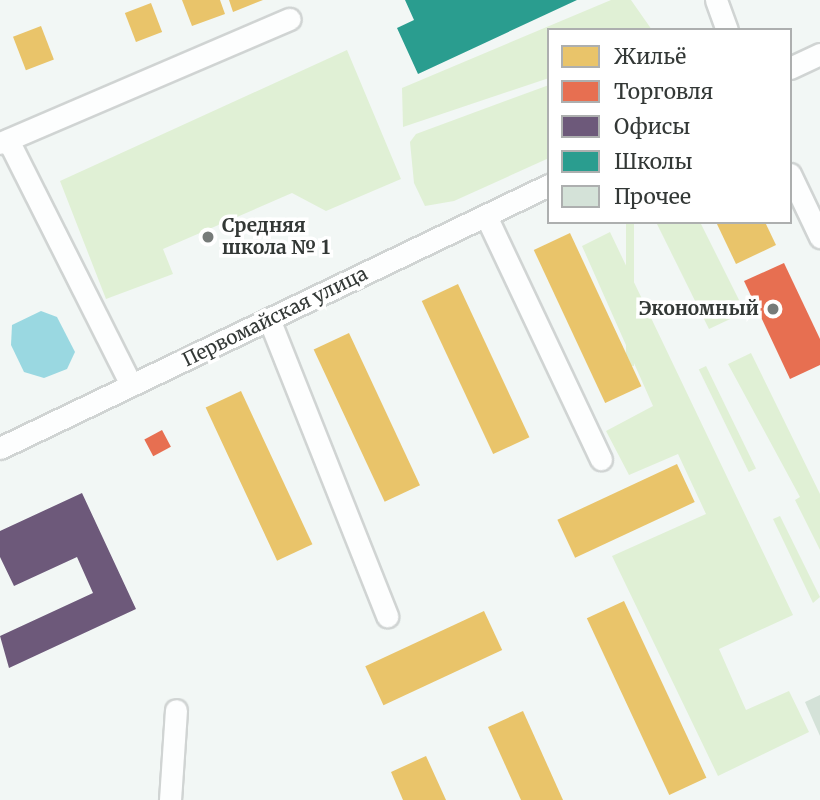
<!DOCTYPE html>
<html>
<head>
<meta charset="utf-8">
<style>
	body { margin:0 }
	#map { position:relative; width:820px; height:800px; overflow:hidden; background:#f2f7f5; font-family:Merriweather,serif }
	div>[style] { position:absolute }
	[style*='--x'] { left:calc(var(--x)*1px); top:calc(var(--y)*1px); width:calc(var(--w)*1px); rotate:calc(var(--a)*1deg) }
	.green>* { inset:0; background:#e0f0d5; transform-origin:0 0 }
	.water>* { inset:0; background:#9ad8e1 }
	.homes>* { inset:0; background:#e9c46a; transform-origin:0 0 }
	.shops>* { inset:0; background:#e76f51; transform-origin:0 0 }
	.offices>* { inset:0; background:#6d597a }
	.schools>* { inset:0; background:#2a9d8f }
	.building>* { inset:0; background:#d4e2d8 }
	.roads { filter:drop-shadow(2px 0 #d0d4d3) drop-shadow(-2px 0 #d0d4d3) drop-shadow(0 2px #d0d4d3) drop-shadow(0 -2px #d0d4d3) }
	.minor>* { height:21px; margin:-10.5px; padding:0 10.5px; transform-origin:10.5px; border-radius:10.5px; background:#fdfefe }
	.dots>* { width:19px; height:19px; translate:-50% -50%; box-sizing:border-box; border:4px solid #fff; border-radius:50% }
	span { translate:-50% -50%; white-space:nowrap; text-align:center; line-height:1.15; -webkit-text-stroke:7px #fff; paint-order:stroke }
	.poi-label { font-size:19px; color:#333836; font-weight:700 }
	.left { translate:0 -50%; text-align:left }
	.right { translate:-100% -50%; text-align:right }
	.street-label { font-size:19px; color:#333836 }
	.legend { position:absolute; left:547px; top:28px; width:245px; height:196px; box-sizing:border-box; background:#fff; border:2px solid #adafaf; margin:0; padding:9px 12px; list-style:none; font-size:21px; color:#333836 }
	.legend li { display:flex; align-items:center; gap:14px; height:35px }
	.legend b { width:35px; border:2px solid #adafaf }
</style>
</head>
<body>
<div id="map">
	<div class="green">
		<i style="clip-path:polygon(611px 0,631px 0,652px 30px,549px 30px,549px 78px,403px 127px,402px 88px)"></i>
		<i style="clip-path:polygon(347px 50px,401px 179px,326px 211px,292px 193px,163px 249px,173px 274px,106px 299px,60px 181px)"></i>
		<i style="clip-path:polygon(549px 85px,549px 158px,454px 201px,425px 206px,414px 183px,410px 142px,416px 134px)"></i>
		<i style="left:626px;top:222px;width:8px;height:144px"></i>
		<i style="clip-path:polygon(656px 222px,700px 222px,745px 312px,709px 329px)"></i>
		<i style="clip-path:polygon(610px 232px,793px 615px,719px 649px,746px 710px,789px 691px,809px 732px,718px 776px,612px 556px,706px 514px,678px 454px,629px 475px,606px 431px,653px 406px,582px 246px)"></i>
		<i style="clip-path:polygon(751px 353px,820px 494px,820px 550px,795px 500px,800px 497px,728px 364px)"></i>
		<i style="left:706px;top:366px;width:114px;height:8px;rotate:64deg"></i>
		<i style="clip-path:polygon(780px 516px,820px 597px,813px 603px,773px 519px)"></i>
	</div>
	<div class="water">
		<i style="clip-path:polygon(41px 311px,57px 317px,75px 352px,67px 369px,44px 378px,24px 372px,11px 345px,12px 325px)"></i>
	</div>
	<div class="homes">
		<i style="clip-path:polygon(182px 0,220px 0,225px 14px,192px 26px)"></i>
		<i style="clip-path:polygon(229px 0,263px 0,233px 12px)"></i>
		<i style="left:151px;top:3px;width:31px;height:28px;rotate:69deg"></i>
		<i style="left:41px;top:26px;width:36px;height:30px;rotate:69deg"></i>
		<i style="clip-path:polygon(716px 222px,765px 222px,776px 245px,736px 264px)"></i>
		<i style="left:570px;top:233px;width:169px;height:40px;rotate:65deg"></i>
		<i style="left:458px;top:284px;width:169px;height:40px;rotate:65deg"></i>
		<i style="left:349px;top:333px;width:168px;height:39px;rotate:65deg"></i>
		<i style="left:241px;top:391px;width:169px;height:39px;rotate:65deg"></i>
		<i style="left:677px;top:464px;width:42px;height:132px;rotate:65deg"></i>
		<i style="left:624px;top:601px;width:195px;height:41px;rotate:65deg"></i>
		<i style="left:484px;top:611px;width:43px;height:131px;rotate:65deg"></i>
		<i style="clip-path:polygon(523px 711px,563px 800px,521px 800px,488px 727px)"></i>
		<i style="clip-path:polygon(426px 756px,446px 800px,403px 800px,391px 772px)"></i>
	</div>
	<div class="shops">
		<i style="clip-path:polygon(784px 263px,820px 339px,820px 365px,790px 379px,744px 281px)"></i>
		<i style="left:162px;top:430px;width:19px;height:20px;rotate:62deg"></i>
	</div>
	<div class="offices">
		<i style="clip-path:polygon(82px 493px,136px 609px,9px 668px,0 636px,93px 593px,77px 557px,14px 586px,0 557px,0 531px)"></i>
	</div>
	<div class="schools">
		<i style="clip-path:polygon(405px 0,577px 0,418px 74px,397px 28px,414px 20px)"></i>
	</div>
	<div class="building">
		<i style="clip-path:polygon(820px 695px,820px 736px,805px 702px)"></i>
	</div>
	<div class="roads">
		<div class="minor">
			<i style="--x:716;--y:0;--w:32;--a:70"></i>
			<i style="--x:790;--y:68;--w:33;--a:-25"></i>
			<i style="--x:8;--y:140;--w:274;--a:63.3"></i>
			<i style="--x:0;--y:143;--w:315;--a:-23.2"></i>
			<i style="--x:790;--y:174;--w:70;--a:64.5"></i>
			<i style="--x:486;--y:216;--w:269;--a:64.7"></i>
			<i style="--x:269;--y:319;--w:320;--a:68.3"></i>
			<i style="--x:0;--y:448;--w:609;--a:-25.6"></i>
			<i style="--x:170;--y:800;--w:90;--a:-86.2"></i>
		</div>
	</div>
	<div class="dots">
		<i style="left:208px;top:237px;background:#767b79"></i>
		<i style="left:773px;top:309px;background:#767b79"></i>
	</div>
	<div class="poi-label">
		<span class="left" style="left:222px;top:237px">Средняя<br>школа № 1</span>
		<span class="right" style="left:759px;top:309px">Экономный</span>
	</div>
	<div class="street-label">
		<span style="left:275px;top:317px;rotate:-26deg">Первомайская улица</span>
	</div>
	<ul class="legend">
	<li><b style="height:19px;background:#e9c46a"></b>Жильё</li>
	<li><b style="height:19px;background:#e76f51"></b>Торговля</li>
	<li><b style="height:19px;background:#6d597a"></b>Офисы</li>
	<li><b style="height:19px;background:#2a9d8f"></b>Школы</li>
	<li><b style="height:19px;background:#d4e2d8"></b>Прочее</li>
	</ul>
</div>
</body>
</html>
